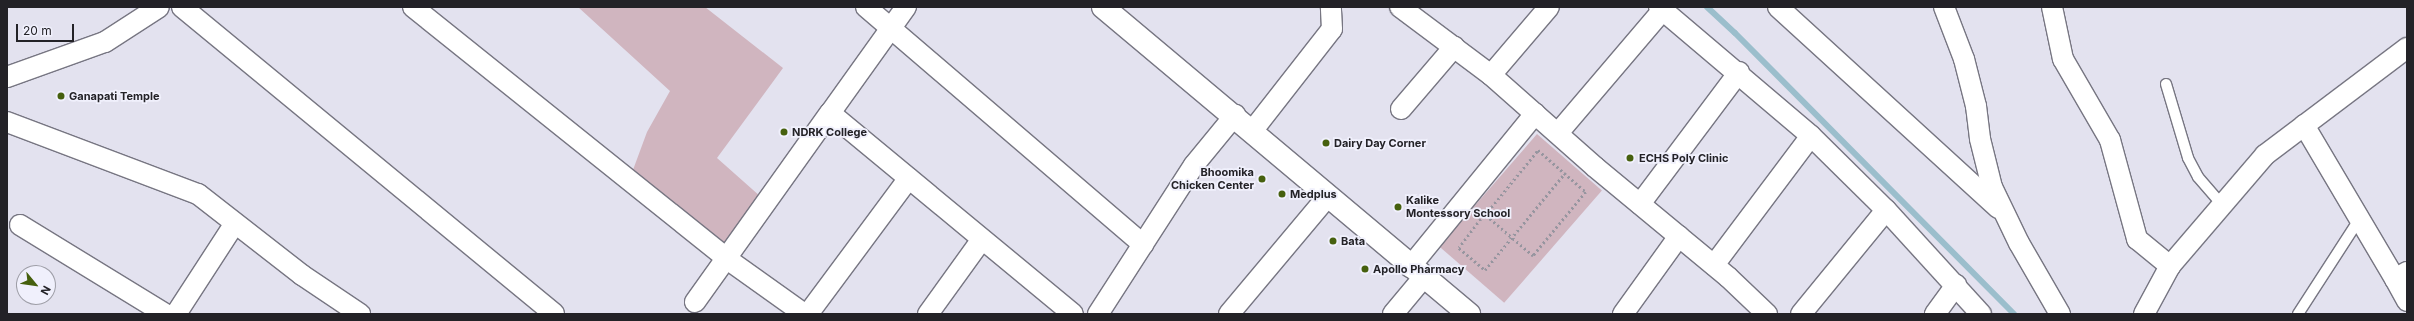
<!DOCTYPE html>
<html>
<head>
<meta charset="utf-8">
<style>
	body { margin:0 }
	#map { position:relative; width:2414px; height:321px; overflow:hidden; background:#e3e2ef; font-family:Inter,sans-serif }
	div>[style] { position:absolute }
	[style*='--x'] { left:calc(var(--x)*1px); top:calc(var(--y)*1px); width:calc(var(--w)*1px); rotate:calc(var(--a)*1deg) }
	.green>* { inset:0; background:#d0b5bf; transform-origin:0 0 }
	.stream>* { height:6px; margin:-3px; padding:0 3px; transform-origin:3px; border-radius:3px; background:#9bbecc }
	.path>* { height:2.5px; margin-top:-1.25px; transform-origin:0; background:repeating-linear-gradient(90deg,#96959f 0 2px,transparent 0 5px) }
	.roads { filter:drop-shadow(1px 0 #777682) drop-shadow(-1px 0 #777682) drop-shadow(0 1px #777682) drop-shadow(0 -1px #777682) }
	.service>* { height:10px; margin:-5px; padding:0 5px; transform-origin:5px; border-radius:5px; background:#fff }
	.minor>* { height:20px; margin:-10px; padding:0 10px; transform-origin:10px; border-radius:10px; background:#fff }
	.tertiary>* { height:22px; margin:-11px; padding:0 11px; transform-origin:11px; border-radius:11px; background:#fff }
	.dots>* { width:11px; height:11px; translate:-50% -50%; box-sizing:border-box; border:2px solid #f0f0fc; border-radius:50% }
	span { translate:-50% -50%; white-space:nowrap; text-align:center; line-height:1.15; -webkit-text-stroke:3.5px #f0f0fc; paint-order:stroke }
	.poi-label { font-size:11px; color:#232227; font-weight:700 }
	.left { translate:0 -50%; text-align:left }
	.right { translate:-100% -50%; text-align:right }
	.frame { position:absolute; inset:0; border:8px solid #232227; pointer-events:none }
	.north { position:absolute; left:16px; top:265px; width:40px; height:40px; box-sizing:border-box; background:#f0f0fc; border:1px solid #9e9ea7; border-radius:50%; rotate:119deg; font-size:11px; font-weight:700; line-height:16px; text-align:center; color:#232227 }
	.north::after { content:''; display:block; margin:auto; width:14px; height:18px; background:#46600e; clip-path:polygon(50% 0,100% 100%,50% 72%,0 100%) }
	.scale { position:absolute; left:16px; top:24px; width:58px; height:18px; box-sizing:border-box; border:2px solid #232227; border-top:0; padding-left:5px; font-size:12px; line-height:14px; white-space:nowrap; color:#232227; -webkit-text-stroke:3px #f0f0fc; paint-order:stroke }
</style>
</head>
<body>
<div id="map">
	<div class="green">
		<i style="clip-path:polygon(578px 7px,705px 7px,783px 68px,717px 158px,761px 197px,725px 248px,630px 178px,647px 132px,670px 91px)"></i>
		<i style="left:1537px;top:134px;width:86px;height:149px;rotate:41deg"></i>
	</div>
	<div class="stream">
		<i style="--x:1707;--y:7;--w:38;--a:43"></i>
		<i style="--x:1735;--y:33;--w:396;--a:45.2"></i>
	</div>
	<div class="path">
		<i style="--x:1538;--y:150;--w:64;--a:41.2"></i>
		<i style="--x:1586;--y:192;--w:83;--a:129.6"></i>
		<i style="--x:1533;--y:256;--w:63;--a:-139.5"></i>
		<i style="--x:1485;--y:215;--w:84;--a:-50.8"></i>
		<i style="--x:1484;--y:215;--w:41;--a:127.1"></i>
		<i style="--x:1459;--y:248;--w:34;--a:40"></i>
		<i style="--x:1485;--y:270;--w:126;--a:-50.5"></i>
	</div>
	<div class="roads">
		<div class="service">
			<i style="--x:2166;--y:84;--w:77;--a:73.4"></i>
			<i style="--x:2188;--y:158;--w:21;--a:62"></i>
			<i style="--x:2198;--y:177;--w:37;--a:49"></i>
			<i style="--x:2298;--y:314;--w:114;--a:-57.1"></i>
		</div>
		<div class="minor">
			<i style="--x:182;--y:7;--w:482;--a:39.5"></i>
			<i style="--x:413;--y:7;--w:403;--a:38.7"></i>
			<i style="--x:727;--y:259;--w:95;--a:35.5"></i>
			<i style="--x:866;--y:7;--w:365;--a:40.6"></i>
			<i style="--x:906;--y:7;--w:130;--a:125.6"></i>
			<i style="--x:830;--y:113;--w:315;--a:39.6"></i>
			<i style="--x:1400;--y:7;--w:114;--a:36.8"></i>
			<i style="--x:1491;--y:75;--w:139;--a:41.5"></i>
			<i style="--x:1595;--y:167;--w:173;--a:39.6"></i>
			<i style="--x:1728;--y:277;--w:54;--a:43.5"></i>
			<i style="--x:1659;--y:7;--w:199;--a:40.3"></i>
			<i style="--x:1811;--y:136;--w:105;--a:44.6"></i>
			<i style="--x:1886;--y:210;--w:141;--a:47.6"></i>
			<i style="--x:1778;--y:7;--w:298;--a:42.4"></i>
			<i style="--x:1944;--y:7;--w:56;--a:69"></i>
			<i style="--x:1964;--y:59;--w:49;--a:75.7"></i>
			<i style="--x:1976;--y:106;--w:33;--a:83"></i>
			<i style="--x:1980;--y:139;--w:49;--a:76"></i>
			<i style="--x:1992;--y:187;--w:62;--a:64.3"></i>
			<i style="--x:2019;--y:243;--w:82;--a:60"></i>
			<i style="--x:2052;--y:7;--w:53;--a:78.1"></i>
			<i style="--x:2063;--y:59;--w:94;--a:59.9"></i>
			<i style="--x:2110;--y:140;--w:103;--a:74.7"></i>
			<i style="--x:2137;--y:239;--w:43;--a:39.3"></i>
			<i style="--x:1491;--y:75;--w:89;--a:-49.5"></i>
			<i style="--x:7;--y:77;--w:104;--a:-19.7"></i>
			<i style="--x:105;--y:42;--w:64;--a:-32.9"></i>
			<i style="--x:1401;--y:109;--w:82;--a:-49.5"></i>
			<i style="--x:7;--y:122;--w:204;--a:20.7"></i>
			<i style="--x:198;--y:194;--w:132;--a:37.9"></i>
			<i style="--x:302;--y:275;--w:70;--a:33.9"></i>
			<i style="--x:2304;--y:125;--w:179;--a:59.4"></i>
			<i style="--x:2395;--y:279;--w:14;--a:-30"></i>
			<i style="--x:1253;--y:130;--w:128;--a:-52"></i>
			<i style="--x:1332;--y:29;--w:22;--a:-93"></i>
			<i style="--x:1558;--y:133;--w:160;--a:-49.6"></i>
			<i style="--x:1640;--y:204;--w:165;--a:-53.1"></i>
			<i style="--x:20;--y:225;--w:170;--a:31.5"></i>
			<i style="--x:1714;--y:265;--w:161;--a:-53.1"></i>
			<i style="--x:1410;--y:267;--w:198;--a:-50.8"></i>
			<i style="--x:2395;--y:279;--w:25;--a:61"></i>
			<i style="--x:695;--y:302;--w:232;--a:-54.5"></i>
			<i style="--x:176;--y:314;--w:108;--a:-57"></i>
			<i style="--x:808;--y:314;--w:169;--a:-53.4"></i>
			<i style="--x:928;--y:314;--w:92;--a:-54.2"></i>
			<i style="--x:1098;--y:314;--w:177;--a:-57.2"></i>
			<i style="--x:1194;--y:165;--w:65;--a:-50.6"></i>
			<i style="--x:1229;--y:314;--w:154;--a:-50"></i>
			<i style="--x:1393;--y:314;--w:47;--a:-50.2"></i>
			<i style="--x:1623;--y:314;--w:96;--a:-54.3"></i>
			<i style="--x:1801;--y:314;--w:134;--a:-50.7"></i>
			<i style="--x:1935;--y:314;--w:36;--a:-54"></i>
			<i style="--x:2144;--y:314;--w:55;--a:-61.6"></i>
			<i style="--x:2170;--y:266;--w:146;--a:-49.4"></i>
			<i style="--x:2265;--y:155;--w:178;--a:-37"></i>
		</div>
		<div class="tertiary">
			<i style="--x:1103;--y:7;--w:478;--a:40"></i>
		</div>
	</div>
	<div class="dots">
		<i style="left:61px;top:96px;background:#46600e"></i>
		<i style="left:784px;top:132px;background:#46600e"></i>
		<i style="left:1326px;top:143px;background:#46600e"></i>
		<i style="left:1630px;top:158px;background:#46600e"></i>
		<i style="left:1262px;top:179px;background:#46600e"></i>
		<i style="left:1282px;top:194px;background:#46600e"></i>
		<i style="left:1398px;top:207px;background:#46600e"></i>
		<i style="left:1333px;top:241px;background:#46600e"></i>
		<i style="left:1365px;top:269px;background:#46600e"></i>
	</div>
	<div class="poi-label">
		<span class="left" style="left:69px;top:96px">Ganapati Temple</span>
		<span class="left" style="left:792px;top:132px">NDRK College</span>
		<span class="left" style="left:1334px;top:143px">Dairy Day Corner</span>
		<span class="left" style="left:1639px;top:158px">ECHS Poly Clinic</span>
		<span class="right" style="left:1254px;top:179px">Bhoomika<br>Chicken Center</span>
		<span class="left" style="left:1290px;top:194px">Medplus</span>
		<span class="left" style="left:1406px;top:207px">Kalike<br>Montessory School</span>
		<span class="left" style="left:1341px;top:241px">Bata</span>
		<span class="left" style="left:1373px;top:269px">Apollo Pharmacy</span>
	</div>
	<div class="frame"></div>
	<div class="north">N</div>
	<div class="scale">20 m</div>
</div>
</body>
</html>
